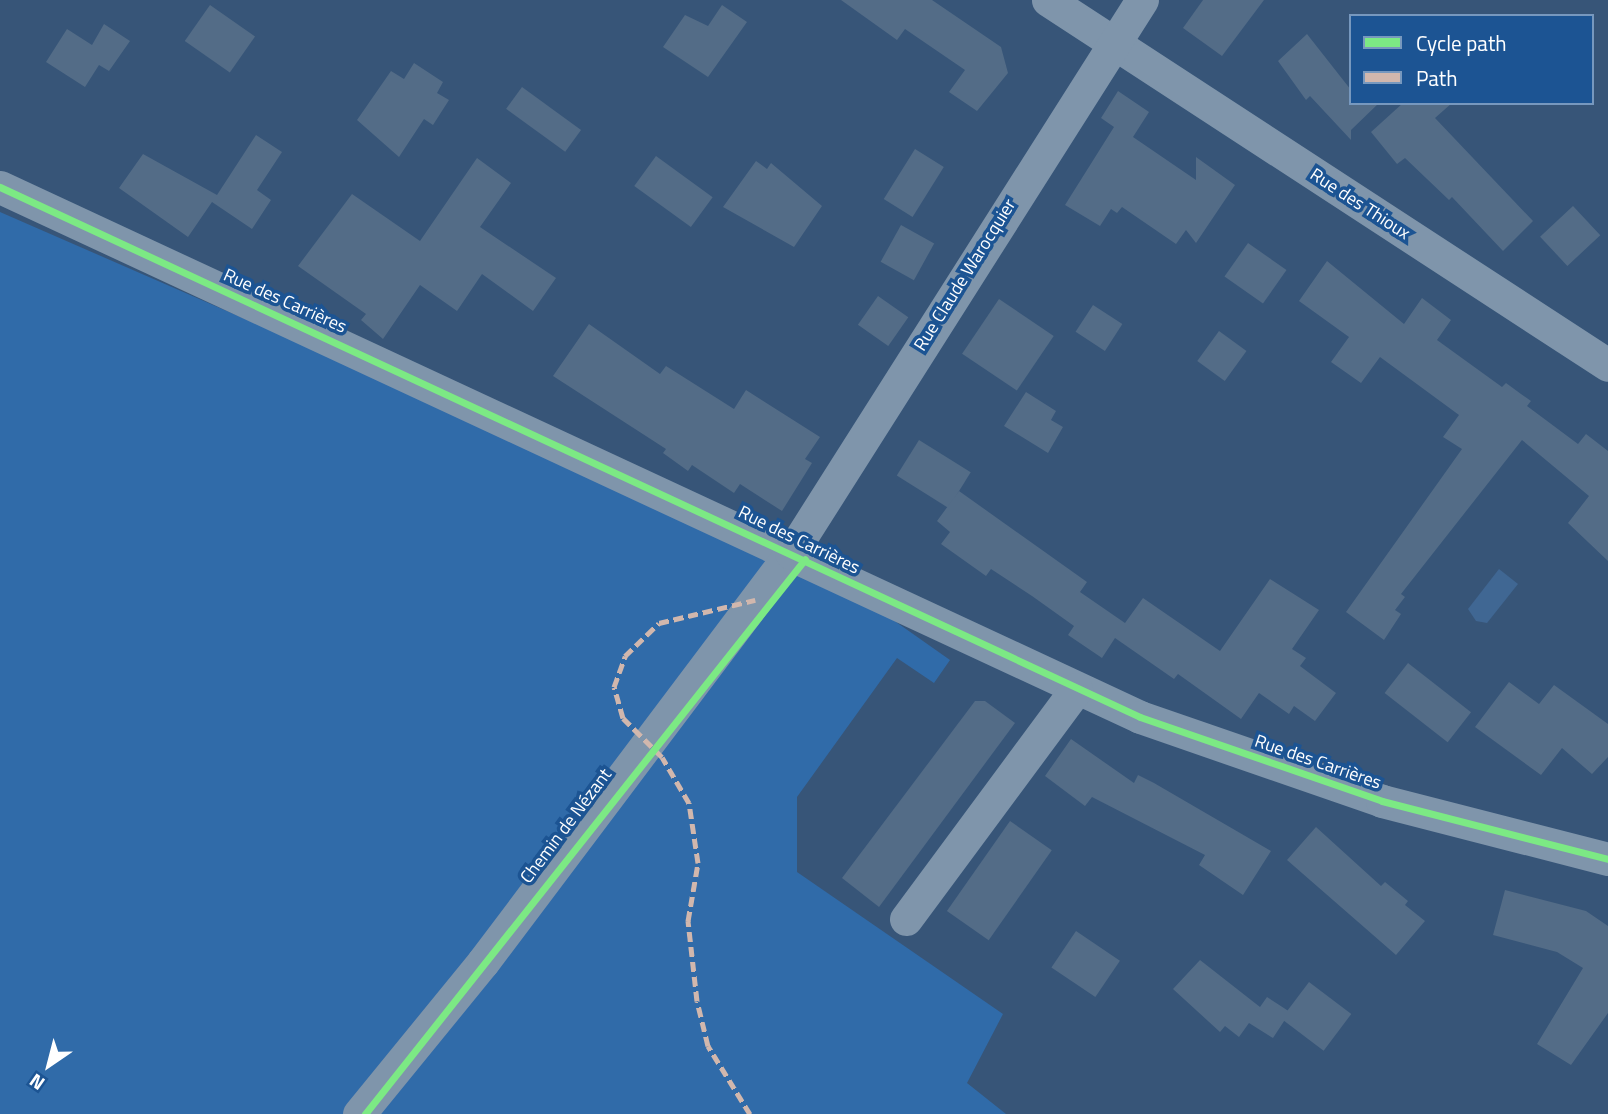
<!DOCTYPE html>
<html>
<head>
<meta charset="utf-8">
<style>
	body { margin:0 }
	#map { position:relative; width:1608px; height:1114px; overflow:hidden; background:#375578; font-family:"Titillium Web",sans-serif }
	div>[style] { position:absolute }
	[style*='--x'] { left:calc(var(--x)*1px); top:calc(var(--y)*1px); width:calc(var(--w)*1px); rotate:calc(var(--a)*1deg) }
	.green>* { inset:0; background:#306ba9 }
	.water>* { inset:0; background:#406793 }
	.building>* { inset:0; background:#536c87; transform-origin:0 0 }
	.minor>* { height:33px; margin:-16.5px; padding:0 16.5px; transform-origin:16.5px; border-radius:16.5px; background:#7f95ab }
	.quiet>* { height:5px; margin-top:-2.5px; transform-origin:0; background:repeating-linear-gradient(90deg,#d1b7ad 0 10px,transparent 0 15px) }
	.cycleway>* { height:7px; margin:-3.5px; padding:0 3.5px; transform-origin:3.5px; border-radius:3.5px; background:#7ce984 }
	span { translate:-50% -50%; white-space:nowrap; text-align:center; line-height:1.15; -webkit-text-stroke:7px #1c5493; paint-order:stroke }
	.street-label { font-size:18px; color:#fff }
	.legend { position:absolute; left:1349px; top:14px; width:245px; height:91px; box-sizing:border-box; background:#1c5493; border:2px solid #7798be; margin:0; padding:9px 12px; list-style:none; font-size:21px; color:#fff }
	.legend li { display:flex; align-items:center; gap:14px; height:35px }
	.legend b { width:35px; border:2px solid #7798be }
	.north { position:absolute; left:14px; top:1030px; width:70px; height:70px; -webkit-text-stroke:5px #1c5493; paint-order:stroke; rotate:215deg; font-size:19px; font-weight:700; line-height:28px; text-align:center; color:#fff }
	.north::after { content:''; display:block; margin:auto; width:24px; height:32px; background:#fff; clip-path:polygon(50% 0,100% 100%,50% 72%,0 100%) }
</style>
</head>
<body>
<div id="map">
	<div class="green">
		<i style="clip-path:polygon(0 212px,825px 572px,950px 660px,934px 683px,897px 658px,797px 797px,797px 872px,1003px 1014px,967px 1083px,1006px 1114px,0 1114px)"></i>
	</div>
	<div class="water">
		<i style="clip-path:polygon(1499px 569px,1518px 584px,1487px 623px,1476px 621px,1468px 609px)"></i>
	</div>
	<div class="building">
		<i style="clip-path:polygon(841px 0,932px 0,1001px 47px,1008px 73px,977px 111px,949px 92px,965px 70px,905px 29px,897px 40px)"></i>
		<i style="clip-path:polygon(1203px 0,1264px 0,1222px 56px,1183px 28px)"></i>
		<i style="left:210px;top:5px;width:55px;height:44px;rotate:35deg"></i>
		<i style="clip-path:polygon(722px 5px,747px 22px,708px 77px,663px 47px,685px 15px,708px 26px)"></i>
		<i style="clip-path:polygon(104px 24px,130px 41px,109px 71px,99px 65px,85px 87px,46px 62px,67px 29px,92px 45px)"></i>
		<i style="clip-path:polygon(1307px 34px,1351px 90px,1351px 103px,1379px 103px,1351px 130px,1351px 140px,1310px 96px,1306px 100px,1278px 61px)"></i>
		<i style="clip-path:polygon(414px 63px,443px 82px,437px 93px,449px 100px,433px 125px,424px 119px,399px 157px,357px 120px,391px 71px,404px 79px)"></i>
		<i style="left:522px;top:87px;width:73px;height:27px;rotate:36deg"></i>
		<i style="clip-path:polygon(1118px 91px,1149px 112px,1133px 137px,1196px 180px,1196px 157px,1235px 185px,1196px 243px,1186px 230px,1176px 244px,1122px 207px,1117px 213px,1111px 209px,1100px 226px,1065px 205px,1114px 127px,1101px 118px)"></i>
		<i style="clip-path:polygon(1403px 103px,1452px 103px,1435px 118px,1533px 221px,1503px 251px,1452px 197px,1449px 200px,1405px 158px,1397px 164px,1371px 132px)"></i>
		<i style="clip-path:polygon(256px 135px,282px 152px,257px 190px,271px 200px,252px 229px,212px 202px,188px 237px,119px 188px,143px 154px,217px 195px)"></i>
		<i style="left:915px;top:149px;width:34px;height:59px;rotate:32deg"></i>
		<i style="left:656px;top:156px;width:70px;height:37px;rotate:36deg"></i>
		<i style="clip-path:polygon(477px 158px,511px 183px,480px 227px,556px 278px,533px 311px,482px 274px,457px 311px,420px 285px,383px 339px,361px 320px,366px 314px,298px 266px,352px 194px,420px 241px)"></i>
		<i style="clip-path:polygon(756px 161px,767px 169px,771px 163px,822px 206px,794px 247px,723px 207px)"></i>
		<i style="left:1573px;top:206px;width:40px;height:45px;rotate:47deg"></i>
		<i style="left:901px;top:225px;width:38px;height:42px;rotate:29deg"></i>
		<i style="left:1248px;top:243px;width:47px;height:41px;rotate:35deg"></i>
		<i style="clip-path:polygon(1327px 261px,1404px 324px,1422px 298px,1451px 320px,1437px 340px,1502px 387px,1506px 383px,1521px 394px,1531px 401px,1527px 406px,1578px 444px,1586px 434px,1608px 451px,1608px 561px,1568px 523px,1589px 496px,1522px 440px,1401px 594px,1405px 597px,1395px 610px,1401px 614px,1384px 640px,1346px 612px,1462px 449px,1443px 437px,1459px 415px,1380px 357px,1361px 383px,1331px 362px,1349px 337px,1299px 301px)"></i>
		<i style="left:878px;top:296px;width:37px;height:35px;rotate:35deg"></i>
		<i style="left:999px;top:299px;width:66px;height:66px;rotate:34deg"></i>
		<i style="left:1093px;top:305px;width:35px;height:32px;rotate:33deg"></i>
		<i style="clip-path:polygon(589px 324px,660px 374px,666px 366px,734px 409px,746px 390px,820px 437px,805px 459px,812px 463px,782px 511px,740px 484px,734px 493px,692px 465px,688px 471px,663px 453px,666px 449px,553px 376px)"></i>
		<i style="left:1219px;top:331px;width:34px;height:37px;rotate:36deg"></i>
		<i style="clip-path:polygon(1026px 392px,1056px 411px,1051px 420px,1063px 427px,1048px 453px,1004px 426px)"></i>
		<i style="left:919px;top:440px;width:61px;height:42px;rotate:32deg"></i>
		<i style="clip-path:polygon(959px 491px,1087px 582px,1080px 592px,1125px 623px,1143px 598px,1220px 651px,1270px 579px,1319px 610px,1292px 649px,1306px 658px,1300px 666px,1336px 693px,1315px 721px,1294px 706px,1289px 714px,1259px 693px,1241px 719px,1178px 674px,1174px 679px,1115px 638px,1102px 658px,1068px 635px,1074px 626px,1032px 596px,991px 569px,986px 576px,941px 544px,950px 532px,937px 521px)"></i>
		<i style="left:1408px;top:663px;width:80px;height:38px;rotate:38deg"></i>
		<i style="clip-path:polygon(1509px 682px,1539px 704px,1554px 685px,1608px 724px,1608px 757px,1592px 774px,1562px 748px,1541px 775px,1475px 727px)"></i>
		<i style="clip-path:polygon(975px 701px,985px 701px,1015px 723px,879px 907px,842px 878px)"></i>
		<i style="clip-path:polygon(1071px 739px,1134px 783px,1138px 775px,1154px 783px,1271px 851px,1243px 895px,1199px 865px,1205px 855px,1092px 797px,1085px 806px,1045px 776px)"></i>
		<i style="left:1010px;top:821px;width:51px;height:110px;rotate:35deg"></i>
		<i style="clip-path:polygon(1316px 827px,1381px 886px,1385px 882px,1408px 901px,1405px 905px,1425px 921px,1396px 955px,1287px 860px)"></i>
		<i style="clip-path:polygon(1505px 890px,1586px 911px,1608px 926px,1608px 1013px,1571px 1065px,1537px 1044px,1583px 968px,1557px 952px,1493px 935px)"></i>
		<i style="left:1076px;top:931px;width:53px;height:44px;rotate:34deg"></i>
		<i style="clip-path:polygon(1200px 960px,1260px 1007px,1267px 997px,1290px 1012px,1273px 1038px,1249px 1023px,1239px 1037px,1225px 1026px,1220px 1032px,1173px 989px)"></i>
		<i style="left:1309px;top:982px;width:53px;height:46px;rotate:37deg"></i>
	</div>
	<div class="minor">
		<i style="--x:1048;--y:0;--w:668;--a:33.1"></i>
		<i style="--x:0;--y:187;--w:1257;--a:24.93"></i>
		<i style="--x:1140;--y:717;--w:256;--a:19.1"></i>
		<i style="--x:1382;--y:801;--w:233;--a:14.4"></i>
		<i style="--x:906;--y:919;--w:286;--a:-53.5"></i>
		<i style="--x:359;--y:1114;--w:196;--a:-50.8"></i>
		<i style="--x:483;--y:962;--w:512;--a:-53.02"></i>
		<i style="--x:791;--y:553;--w:655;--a:-57.6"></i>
	</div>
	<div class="quiet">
		<i style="--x:750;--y:1114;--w:80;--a:-121.7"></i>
		<i style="--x:708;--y:1046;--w:46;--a:-103.7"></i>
		<i style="--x:697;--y:1001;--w:81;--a:-96.4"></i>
		<i style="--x:688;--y:921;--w:59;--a:-80.2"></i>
		<i style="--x:698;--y:863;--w:61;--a:-98.5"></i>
		<i style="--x:689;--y:803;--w:53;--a:-120.4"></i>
		<i style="--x:662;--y:757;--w:55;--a:-135"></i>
		<i style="--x:623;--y:718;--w:32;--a:-106"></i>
		<i style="--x:614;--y:687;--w:33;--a:-70"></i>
		<i style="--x:625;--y:656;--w:47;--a:-44.1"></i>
		<i style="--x:659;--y:623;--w:99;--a:-13.5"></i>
	</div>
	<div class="cycleway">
		<i style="--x:0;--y:187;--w:1257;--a:24.93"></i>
		<i style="--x:1140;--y:717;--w:256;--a:19.1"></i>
		<i style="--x:1382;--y:801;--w:233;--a:14.4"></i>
		<i style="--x:365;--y:1114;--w:708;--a:-51.59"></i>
	</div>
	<div class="street-label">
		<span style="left:1360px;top:204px;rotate:33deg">Rue des Thioux</span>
		<span style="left:965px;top:275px;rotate:-58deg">Rue Claude Warocquier</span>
		<span style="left:285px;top:301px;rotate:24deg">Rue des Carrières</span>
		<span style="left:799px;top:540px;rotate:26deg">Rue des Carrières</span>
		<span style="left:1318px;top:762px;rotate:19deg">Rue des Carrières</span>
		<span style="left:566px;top:826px;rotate:-53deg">Chemin de Nézant</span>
	</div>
	<ul class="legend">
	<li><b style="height:9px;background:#7ce984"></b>Cycle path</li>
	<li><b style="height:9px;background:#d1b7ad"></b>Path</li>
	</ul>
	<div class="north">N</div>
</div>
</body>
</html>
